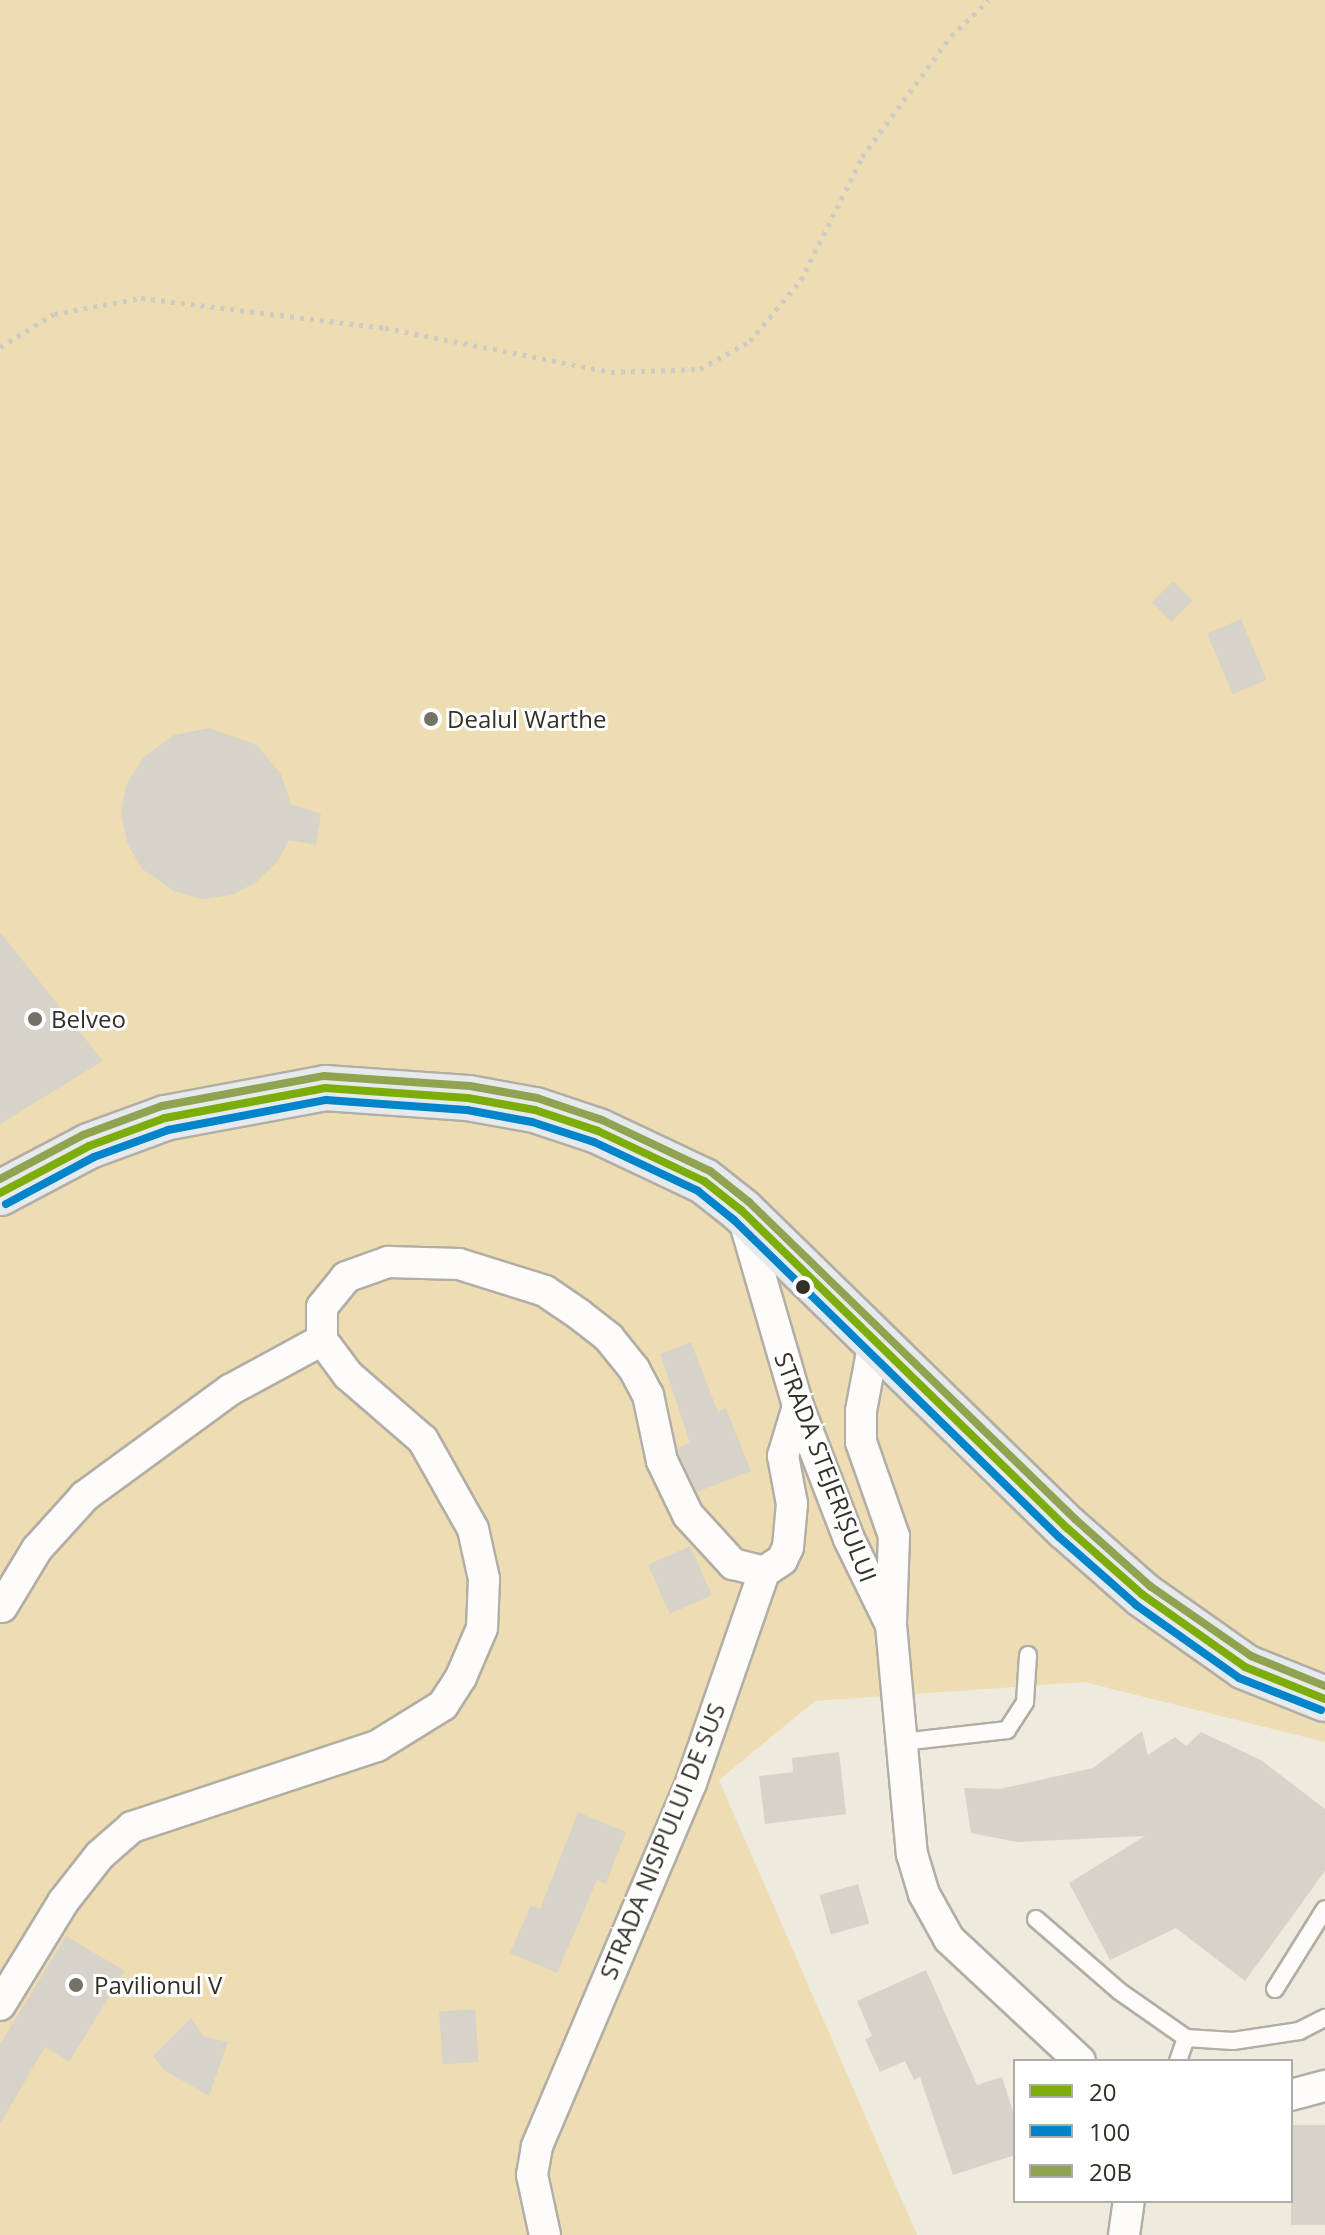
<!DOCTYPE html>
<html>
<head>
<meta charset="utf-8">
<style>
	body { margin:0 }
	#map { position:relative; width:1325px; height:2235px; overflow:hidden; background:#efeade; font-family:"Open Sans",sans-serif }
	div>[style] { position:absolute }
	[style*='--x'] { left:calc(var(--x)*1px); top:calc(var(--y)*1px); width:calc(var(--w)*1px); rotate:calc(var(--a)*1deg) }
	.green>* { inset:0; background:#eeddb3 }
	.building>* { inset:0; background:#d7d3c9; transform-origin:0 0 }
	.path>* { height:5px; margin-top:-2.5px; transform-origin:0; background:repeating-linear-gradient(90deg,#cdcbc6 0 4px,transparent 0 10px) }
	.roads { filter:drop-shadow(2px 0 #b2aea5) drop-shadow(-2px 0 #b2aea5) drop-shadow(0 2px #b2aea5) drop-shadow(0 -2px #b2aea5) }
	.lane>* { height:16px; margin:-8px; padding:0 8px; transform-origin:8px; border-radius:8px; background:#fdfcfa }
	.street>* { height:30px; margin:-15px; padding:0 15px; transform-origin:15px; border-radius:15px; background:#fdfcfa }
	.primary>* { height:44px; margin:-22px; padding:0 22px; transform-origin:22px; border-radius:22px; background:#e6eaed }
	.bus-1>* { height:8px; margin:-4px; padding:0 4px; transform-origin:4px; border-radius:4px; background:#7dad0a }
	.bus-2>* { height:8px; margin:-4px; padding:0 4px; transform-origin:4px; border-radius:4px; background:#0085ca }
	.bus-3>* { height:8px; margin:-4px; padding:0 4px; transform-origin:4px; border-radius:4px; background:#90a350 }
	.dots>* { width:22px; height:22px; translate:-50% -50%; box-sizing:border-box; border:4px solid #fff; border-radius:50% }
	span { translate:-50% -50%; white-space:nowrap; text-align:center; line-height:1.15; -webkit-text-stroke:6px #fff; paint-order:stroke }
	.poi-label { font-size:24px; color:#333027 }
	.left { translate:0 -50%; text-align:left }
	.street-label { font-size:24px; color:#333027 }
	.legend { position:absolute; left:1013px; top:2059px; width:280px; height:144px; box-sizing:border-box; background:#fff; border:2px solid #adaca9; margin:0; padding:10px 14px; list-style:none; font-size:24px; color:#333027 }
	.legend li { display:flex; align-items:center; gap:16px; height:40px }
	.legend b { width:40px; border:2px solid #adaca9 }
</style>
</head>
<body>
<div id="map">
	<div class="green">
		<i style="clip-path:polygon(0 0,1325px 0,1325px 1742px,1084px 1682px,815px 1701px,719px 1780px,917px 2235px,0 2235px)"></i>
	</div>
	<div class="building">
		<i style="left:1173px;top:581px;width:28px;height:30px;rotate:45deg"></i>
		<i style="left:1241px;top:619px;width:66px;height:37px;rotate:67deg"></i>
		<i style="clip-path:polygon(210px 728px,257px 745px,281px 774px,291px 804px,321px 814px,316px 845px,289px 840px,277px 862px,255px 883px,232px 895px,201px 899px,174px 891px,142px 869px,128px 845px,121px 814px,126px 785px,144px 757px,174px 735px)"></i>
		<i style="clip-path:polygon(0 932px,103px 1061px,0 1124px)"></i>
		<i style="clip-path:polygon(691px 1342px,718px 1412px,726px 1408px,751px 1471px,697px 1492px,679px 1455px,678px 1448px,690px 1443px,660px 1354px)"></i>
		<i style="left:690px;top:1546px;width:54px;height:46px;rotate:66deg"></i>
		<i style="clip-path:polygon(1142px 1731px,1148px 1755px,1175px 1737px,1186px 1746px,1201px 1732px,1261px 1760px,1325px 1809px,1325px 1871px,1245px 1981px,1176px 1928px,1110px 1960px,1069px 1883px,1145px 1836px,1017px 1842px,971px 1833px,964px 1788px,1000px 1789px,1093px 1768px)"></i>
		<i style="clip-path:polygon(839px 1752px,846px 1814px,765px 1824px,759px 1776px,793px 1772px,792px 1758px)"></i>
		<i style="clip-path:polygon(578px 1812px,626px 1832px,606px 1884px,597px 1880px,557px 1973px,510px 1953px,531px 1905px,540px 1909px)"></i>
		<i style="left:858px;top:1884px;width:41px;height:40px;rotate:74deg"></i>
		<i style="clip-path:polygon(66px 1936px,125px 1971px,69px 2062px,45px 2047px,0 2124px,0 2044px)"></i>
		<i style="clip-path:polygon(926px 1970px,977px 2085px,1002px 2077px,1015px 2118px,1015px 2155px,953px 2175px,920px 2077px,914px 2080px,905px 2061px,880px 2072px,865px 2039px,872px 2036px,857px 2001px)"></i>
		<i style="left:475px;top:2009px;width:53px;height:36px;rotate:86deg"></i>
		<i style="clip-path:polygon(191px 2018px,203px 2036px,228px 2042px,209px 2096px,164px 2070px,153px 2056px)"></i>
		<i style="left:1325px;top:2125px;width:100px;height:34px;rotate:90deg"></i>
	</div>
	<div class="path">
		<i style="--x:0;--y:347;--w:63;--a:-31.4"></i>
		<i style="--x:54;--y:314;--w:88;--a:-10.4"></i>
		<i style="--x:141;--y:298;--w:246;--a:7"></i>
		<i style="--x:385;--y:328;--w:230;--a:11"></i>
		<i style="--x:611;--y:372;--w:89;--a:-1.9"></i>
		<i style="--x:700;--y:369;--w:57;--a:-29.2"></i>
		<i style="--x:750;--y:341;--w:80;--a:-50.1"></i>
		<i style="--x:801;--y:280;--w:137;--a:-63.6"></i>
		<i style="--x:862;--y:157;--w:150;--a:-53.7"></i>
		<i style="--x:951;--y:36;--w:52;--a:-43.5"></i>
	</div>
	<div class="roads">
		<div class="lane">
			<i style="--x:902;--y:1742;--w:106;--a:-6.5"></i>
			<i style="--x:1007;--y:1730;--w:33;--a:-57"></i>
			<i style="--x:1025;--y:1702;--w:47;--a:-86.3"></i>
			<i style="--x:1036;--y:1919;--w:110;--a:40.9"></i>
			<i style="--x:1119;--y:1991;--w:82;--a:35"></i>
			<i style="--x:1186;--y:2038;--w:47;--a:3.7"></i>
			<i style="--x:1233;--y:2041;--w:67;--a:-8.6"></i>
			<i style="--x:1299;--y:2031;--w:29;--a:-27"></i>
			<i style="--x:1275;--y:1989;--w:94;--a:-58"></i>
			<i style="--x:1178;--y:2061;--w:24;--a:-71"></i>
		</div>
		<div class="street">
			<i style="--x:742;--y:1213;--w:201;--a:73.8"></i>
			<i style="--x:798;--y:1406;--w:142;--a:69"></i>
			<i style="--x:849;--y:1539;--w:96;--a:64"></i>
			<i style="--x:891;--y:1625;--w:230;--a:84.8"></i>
			<i style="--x:912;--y:1854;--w:42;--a:73.3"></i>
			<i style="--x:924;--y:1894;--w:51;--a:60.9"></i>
			<i style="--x:949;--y:1939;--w:179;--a:43"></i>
			<i style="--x:875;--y:1336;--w:76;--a:100.6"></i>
			<i style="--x:861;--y:1411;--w:31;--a:90"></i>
			<i style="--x:861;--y:1442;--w:100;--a:70.7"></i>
			<i style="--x:894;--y:1536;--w:87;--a:92"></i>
			<i style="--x:2;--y:1607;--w:68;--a:-58.9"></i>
			<i style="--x:37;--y:1549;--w:72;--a:-47.8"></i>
			<i style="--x:85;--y:1496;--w:180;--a:-36.2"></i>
			<i style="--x:230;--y:1390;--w:105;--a:-28.5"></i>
			<i style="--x:0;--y:2005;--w:121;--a:-58.5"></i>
			<i style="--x:63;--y:1902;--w:60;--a:-51.8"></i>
			<i style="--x:100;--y:1855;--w:43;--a:-41.2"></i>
			<i style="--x:132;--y:1827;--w:258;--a:-18.3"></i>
			<i style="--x:377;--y:1746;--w:78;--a:-31.8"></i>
			<i style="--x:443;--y:1705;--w:33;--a:-57"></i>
			<i style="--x:461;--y:1677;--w:53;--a:-66.8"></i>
			<i style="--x:482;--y:1628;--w:49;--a:-87.7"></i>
			<i style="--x:484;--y:1579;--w:51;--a:-102.4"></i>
			<i style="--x:473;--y:1529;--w:102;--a:-119.3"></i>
			<i style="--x:423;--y:1440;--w:99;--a:-139.1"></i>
			<i style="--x:348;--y:1375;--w:44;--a:-126.6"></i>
			<i style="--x:322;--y:1340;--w:33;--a:-90"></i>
			<i style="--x:322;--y:1307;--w:38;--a:-51"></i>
			<i style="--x:346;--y:1277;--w:45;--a:-19.7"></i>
			<i style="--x:388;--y:1262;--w:71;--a:1.6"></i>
			<i style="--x:459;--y:1264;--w:90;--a:17.4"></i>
			<i style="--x:545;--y:1291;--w:42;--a:34.4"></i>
			<i style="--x:580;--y:1315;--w:37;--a:38"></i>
			<i style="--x:609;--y:1338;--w:40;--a:51"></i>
			<i style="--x:634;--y:1369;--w:30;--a:62"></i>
			<i style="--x:648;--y:1395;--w:67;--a:78"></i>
			<i style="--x:662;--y:1461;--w:60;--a:64.3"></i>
			<i style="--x:688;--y:1515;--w:67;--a:47.4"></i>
			<i style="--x:733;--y:1564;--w:32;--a:14"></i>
			<i style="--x:1291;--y:2095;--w:35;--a:-15"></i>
			<i style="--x:545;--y:2235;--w:61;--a:-102.2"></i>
			<i style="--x:532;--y:2175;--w:29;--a:-80"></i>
			<i style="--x:537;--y:2146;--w:394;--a:-67"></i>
			<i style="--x:691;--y:1783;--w:223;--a:-70.9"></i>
			<i style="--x:764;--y:1572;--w:22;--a:-34"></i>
			<i style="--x:782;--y:1560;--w:14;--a:-65"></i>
			<i style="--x:788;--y:1547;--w:43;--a:-84.7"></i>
			<i style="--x:792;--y:1504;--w:49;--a:-100.6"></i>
			<i style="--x:783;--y:1456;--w:52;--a:-73.3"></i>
			<i style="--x:1124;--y:2235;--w:34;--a:-82"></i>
		</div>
		<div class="primary">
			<i style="--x:0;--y:1193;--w:101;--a:-27.8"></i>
			<i style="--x:89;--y:1146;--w:81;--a:-20.2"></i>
			<i style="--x:165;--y:1118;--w:163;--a:-10.6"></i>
			<i style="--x:325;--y:1088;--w:143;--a:4"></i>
			<i style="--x:468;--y:1098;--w:68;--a:10.2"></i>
			<i style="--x:535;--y:1110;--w:66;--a:18.4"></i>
			<i style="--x:598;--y:1131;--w:117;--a:25.3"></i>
			<i style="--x:704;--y:1181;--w:48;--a:38.3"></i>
			<i style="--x:742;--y:1211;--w:454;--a:44.3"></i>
			<i style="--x:1067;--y:1528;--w:101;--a:41.4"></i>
			<i style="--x:1143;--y:1595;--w:125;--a:35.2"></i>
			<i style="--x:1245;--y:1667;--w:86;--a:21.8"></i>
		</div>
	</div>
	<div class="bus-1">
		<i style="--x:0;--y:1193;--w:101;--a:-27.8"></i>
		<i style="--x:89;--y:1146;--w:81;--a:-20.2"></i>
		<i style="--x:165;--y:1118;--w:163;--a:-10.6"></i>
		<i style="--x:325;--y:1088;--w:143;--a:4"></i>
		<i style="--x:468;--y:1098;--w:68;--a:10.2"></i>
		<i style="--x:535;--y:1110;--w:66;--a:18.4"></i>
		<i style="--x:598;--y:1131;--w:117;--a:25.3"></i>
		<i style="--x:704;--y:1181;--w:48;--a:38.3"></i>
		<i style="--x:742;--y:1211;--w:454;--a:44.3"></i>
		<i style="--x:1067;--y:1528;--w:101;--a:41.4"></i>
		<i style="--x:1143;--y:1595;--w:125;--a:35.2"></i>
		<i style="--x:1245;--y:1667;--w:86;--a:21.8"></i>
	</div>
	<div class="bus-2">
		<i style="--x:6;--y:1204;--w:100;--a:-28.1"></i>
		<i style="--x:94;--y:1157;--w:79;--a:-20"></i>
		<i style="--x:168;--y:1130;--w:161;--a:-10.8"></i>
		<i style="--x:326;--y:1100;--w:141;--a:4.1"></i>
		<i style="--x:467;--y:1110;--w:66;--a:10.5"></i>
		<i style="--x:532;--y:1122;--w:65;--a:17.9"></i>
		<i style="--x:594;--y:1142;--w:115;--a:25.2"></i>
		<i style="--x:698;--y:1191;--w:46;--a:38.9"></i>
		<i style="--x:734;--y:1220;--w:454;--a:44.3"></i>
		<i style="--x:1059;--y:1537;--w:103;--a:41.4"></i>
		<i style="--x:1136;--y:1605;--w:126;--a:35.3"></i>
		<i style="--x:1239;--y:1678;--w:88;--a:21.3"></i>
	</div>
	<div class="bus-3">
		<i style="--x:0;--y:1179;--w:94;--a:-27.9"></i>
		<i style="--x:83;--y:1135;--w:84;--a:-20.2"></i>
		<i style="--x:162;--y:1106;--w:165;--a:-10.5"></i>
		<i style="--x:324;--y:1076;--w:146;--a:3.9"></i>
		<i style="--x:470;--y:1086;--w:68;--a:10.2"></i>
		<i style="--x:537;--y:1098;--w:69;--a:18.7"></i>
		<i style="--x:602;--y:1120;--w:119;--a:25.3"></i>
		<i style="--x:710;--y:1171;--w:50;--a:38.5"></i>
		<i style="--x:749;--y:1202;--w:455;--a:44.2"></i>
		<i style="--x:1075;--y:1519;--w:101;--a:41.8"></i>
		<i style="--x:1150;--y:1586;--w:123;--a:34.7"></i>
		<i style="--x:1251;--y:1656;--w:80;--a:22.1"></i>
	</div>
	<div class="dots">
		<i style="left:431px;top:719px;background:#757167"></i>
		<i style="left:35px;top:1019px;background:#757167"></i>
		<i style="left:803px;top:1287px;background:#333027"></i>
		<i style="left:76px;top:1985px;background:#757167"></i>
	</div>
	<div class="poi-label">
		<span class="left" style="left:447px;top:719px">Dealul Warthe</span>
		<span class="left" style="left:51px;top:1019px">Belveo</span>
		<span class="left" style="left:94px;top:1985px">Pavilionul V</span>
	</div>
	<div class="street-label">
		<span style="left:826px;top:1467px;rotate:69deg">STRADA STEJERIȘULUI</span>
		<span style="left:662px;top:1841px;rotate:-68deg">STRADA NISIPULUI DE SUS</span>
	</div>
	<ul class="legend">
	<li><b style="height:10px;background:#7dad0a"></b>20</li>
	<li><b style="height:10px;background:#0085ca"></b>100</li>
	<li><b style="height:10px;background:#90a350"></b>20B</li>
	</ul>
</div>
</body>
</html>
